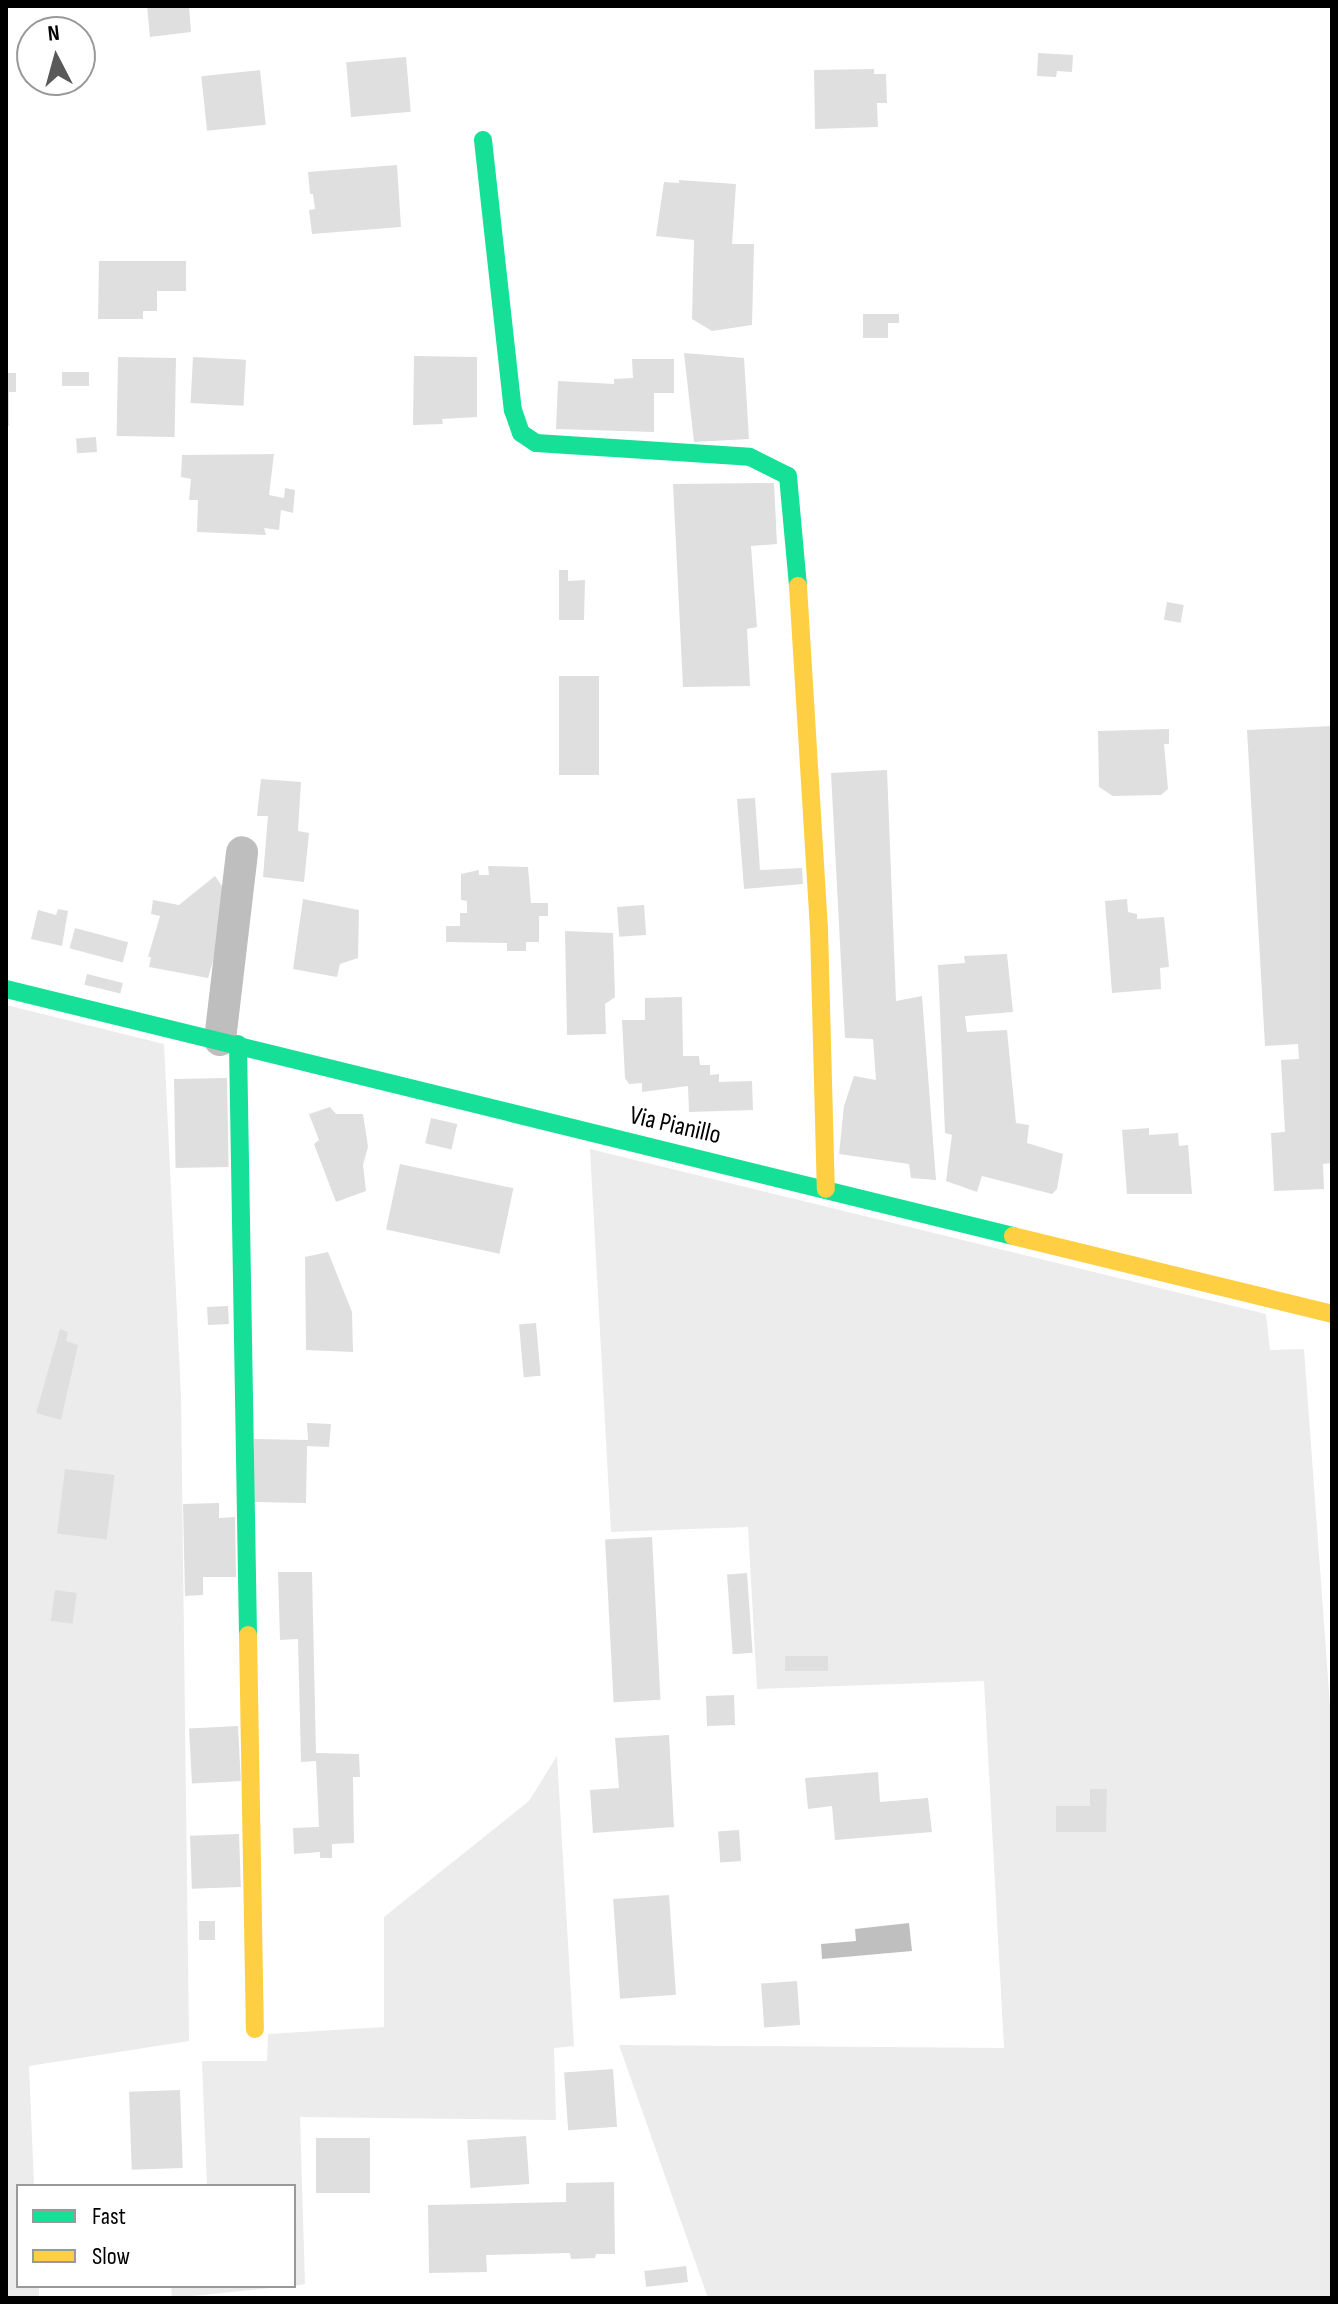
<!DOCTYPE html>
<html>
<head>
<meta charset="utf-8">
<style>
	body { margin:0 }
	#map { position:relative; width:1338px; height:2304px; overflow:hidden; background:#fff; font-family:"Sofia Sans Condensed",sans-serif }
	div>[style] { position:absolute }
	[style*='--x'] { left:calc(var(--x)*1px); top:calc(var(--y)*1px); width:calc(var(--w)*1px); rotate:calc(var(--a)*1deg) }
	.green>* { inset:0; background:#ececec }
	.water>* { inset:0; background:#bfbfbf }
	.building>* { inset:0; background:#dfdfdf; transform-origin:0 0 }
	.street>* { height:32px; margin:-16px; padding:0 16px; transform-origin:16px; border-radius:16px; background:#bebebe }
	.fast>* { height:18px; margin:-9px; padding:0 9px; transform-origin:9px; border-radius:9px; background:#16e098 }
	.slow>* { height:18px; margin:-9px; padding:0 9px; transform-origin:9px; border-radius:9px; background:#ffcf43 }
	span { translate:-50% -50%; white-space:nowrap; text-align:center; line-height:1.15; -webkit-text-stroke:8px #fff; paint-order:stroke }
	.street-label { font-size:26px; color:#000 }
	.frame { position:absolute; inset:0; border:8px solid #000; pointer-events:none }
	.legend { position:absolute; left:16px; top:2184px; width:280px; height:104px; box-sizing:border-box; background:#fff; border:2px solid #999; margin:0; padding:10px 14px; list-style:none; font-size:24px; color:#000 }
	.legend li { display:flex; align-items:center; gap:16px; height:40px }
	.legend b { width:40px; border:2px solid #999 }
	.north { position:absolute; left:16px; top:16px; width:80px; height:80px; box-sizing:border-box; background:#fff; border:2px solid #999; border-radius:50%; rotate:354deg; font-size:22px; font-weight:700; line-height:32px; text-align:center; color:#000 }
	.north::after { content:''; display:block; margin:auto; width:28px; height:36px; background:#595959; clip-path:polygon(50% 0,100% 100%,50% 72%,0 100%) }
</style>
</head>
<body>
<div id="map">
	<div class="green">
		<i style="clip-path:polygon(6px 1005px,164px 1044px,181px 1396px,189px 2041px,29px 2066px,34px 2186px,18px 2186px,18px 2286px,39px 2286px,39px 2298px,6px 2298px)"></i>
		<i style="clip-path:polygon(590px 1149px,1266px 1314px,1270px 1350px,1304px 1349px,1332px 1733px,1332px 2298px,708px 2298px,619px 2045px,1004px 2048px,984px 1681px,757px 1689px,748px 1527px,611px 1532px)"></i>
		<i style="clip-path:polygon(557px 1756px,574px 2046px,554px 2048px,556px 2120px,300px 2117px,305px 2284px,294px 2286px,294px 2186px,207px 2186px,202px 2061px,267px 2061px,268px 2034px,384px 2027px,384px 1917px,529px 1801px)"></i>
		<i style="clip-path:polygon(171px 2286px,290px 2286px,172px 2298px)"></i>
	</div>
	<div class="water">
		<i style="clip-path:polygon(909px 1923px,912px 1951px,822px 1959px,821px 1944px,856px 1941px,855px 1929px)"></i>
	</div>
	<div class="building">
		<i style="clip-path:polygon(147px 6px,189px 6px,191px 32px,150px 37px)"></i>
		<i style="clip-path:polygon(1038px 53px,1073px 55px,1072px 72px,1057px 71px,1056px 77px,1037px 76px)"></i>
		<i style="left:406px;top:57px;width:55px;height:60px;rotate:85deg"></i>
		<i style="clip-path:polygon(874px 69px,874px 74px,886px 74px,887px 103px,877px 103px,878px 127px,815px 129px,814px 70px)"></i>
		<i style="left:260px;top:70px;width:55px;height:59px;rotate:84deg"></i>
		<i style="clip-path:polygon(397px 165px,401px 227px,312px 234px,309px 210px,315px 209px,313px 194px,310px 194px,308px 172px)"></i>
		<i style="clip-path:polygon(679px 180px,736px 184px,732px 244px,754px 244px,752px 325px,712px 331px,692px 319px,694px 240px,656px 236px,664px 182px,679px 183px)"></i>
		<i style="clip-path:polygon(99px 261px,186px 261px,186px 291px,157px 291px,157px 311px,143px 311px,143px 319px,98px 319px)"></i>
		<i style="clip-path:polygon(863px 314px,899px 314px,899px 323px,888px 323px,888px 338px,863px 338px)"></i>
		<i style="clip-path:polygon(684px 353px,744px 358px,749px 439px,694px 442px)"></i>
		<i style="clip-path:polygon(414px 356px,477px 357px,477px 417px,442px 419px,443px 424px,413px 425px)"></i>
		<i style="left:118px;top:357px;width:58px;height:79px;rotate:1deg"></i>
		<i style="left:193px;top:357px;width:53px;height:46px;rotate:3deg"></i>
		<i style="clip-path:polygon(632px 359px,674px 359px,674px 393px,654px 393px,654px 432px,556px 429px,558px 381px,614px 384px,614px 379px,633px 378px)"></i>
		<i style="left:62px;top:372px;width:27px;height:14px"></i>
		<i style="clip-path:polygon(6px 373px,16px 373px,16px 392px,9px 392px,9px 426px,6px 426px)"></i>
		<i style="left:96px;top:437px;width:15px;height:20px;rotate:86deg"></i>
		<i style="clip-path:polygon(274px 454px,269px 495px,284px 498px,285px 488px,295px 490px,293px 513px,281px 510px,279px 530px,264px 528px,266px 535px,197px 532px,198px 500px,189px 500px,191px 479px,181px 477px,182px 455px)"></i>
		<i style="clip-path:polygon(774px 483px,777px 544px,751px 546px,757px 627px,747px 629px,750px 686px,683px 687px,673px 484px)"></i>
		<i style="clip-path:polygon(559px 570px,568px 570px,568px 581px,585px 580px,584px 620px,559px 620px)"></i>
		<i style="left:1167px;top:602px;width:17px;height:18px;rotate:10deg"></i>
		<i style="left:559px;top:676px;width:40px;height:99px"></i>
		<i style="clip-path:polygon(1332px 726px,1332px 1163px,1323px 1164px,1324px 1189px,1274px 1191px,1271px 1133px,1285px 1132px,1281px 1060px,1299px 1059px,1298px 1044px,1265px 1046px,1247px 730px)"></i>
		<i style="clip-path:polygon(1169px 729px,1169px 744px,1164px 744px,1168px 789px,1161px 795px,1113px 796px,1099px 787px,1098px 731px)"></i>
		<i style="clip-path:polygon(887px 770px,896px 1001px,922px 996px,936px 1180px,911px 1178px,909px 1164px,839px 1154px,844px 1106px,854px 1076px,876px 1080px,873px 1039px,845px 1038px,831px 773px)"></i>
		<i style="clip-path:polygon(261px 779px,301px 782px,298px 831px,309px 833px,304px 882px,263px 877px,268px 816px,257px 816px)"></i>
		<i style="clip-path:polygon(755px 798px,760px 870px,802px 868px,803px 884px,744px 889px,737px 799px)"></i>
		<i style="clip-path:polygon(488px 866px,528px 867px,531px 903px,548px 903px,548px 916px,539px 916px,539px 942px,526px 942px,526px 951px,507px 951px,507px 943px,446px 942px,446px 926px,460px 926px,460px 913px,467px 913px,467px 901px,461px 900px,461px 874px,479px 870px,479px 875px,489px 875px)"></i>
		<i style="clip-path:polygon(215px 876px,231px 899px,208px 978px,149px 967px,151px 957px,148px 957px,160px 916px,151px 914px,153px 900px,179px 905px)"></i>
		<i style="clip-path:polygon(303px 899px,359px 910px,358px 958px,340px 964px,337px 977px,293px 969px)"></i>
		<i style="clip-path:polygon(1127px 899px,1128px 912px,1137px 914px,1137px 919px,1164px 917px,1169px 967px,1160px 968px,1161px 989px,1112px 993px,1105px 901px)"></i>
		<i style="left:644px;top:905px;width:30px;height:27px;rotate:86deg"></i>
		<i style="clip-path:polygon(58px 909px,68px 911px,62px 946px,31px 939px,38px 910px,56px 915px)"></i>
		<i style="left:75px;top:928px;width:55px;height:21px;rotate:15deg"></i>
		<i style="clip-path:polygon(565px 931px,613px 933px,615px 997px,605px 1004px,606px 1034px,567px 1035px)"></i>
		<i style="clip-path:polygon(1007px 954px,1013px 1012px,965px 1016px,967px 1032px,1007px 1030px,1016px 1123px,1029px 1125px,1027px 1143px,1063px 1154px,1057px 1189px,1052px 1194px,982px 1176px,977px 1192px,946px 1181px,952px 1135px,945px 1133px,938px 965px,965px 963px,964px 956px)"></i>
		<i style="left:87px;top:974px;width:37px;height:11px;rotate:14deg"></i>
		<i style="clip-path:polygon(682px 997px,683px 1056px,699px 1056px,700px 1065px,710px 1065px,710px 1075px,719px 1074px,719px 1082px,752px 1081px,753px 1110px,689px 1112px,688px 1086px,642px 1092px,642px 1083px,629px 1084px,625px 1078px,622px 1020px,645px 1020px,645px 998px)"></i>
		<i style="left:227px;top:1078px;width:89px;height:53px;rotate:89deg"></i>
		<i style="clip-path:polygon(330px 1107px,336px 1114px,363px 1114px,368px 1147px,363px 1165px,366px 1191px,336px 1202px,314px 1144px,319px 1140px,309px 1114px)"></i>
		<i style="left:431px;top:1118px;width:27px;height:26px;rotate:13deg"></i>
		<i style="clip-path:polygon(1149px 1128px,1149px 1135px,1178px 1133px,1179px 1146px,1188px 1145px,1192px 1194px,1127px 1194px,1122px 1130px)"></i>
		<i style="left:400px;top:1164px;width:116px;height:67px;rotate:12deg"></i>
		<i style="clip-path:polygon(328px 1252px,352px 1312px,353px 1352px,306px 1350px,305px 1257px)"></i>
		<i style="left:228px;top:1306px;width:18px;height:21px;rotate:87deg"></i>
		<i style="left:536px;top:1323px;width:53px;height:17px;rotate:85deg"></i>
		<i style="clip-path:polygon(60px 1329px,68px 1332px,66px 1341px,78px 1345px,61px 1420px,36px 1413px)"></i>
		<i style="clip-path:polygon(307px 1423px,331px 1424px,329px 1447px,307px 1446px,306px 1503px,253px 1502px,254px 1439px,308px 1440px)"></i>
		<i style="left:65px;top:1469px;width:50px;height:65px;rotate:7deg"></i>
		<i style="clip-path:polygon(219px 1503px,219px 1518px,235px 1517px,236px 1577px,203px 1577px,203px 1595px,185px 1596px,183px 1504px)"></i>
		<i style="left:652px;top:1537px;width:163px;height:47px;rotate:87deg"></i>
		<i style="clip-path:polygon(278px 1572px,312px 1572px,316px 1753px,359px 1754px,360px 1777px,353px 1777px,354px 1843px,332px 1844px,332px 1858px,320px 1858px,320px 1852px,294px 1854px,293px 1828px,319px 1827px,316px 1761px,301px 1762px,298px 1639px,280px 1640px)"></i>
		<i style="left:747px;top:1573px;width:80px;height:20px;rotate:86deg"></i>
		<i style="left:55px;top:1590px;width:22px;height:31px;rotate:8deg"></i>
		<i style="left:785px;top:1656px;width:43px;height:15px"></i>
		<i style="left:734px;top:1695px;width:30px;height:28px;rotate:88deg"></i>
		<i style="left:238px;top:1726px;width:55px;height:49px;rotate:87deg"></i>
		<i style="clip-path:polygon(669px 1735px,674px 1827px,593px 1833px,590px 1790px,619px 1788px,615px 1738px)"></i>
		<i style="clip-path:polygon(878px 1772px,880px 1802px,928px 1798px,932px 1832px,835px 1840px,832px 1806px,808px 1809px,805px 1778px)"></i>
		<i style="clip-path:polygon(1090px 1789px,1107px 1789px,1106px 1832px,1056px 1832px,1056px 1806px,1090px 1806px)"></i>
		<i style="left:739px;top:1830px;width:31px;height:21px;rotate:86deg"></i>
		<i style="left:239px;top:1834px;width:53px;height:49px;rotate:88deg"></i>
		<i style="left:669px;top:1895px;width:100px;height:56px;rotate:86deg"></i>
		<i style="left:215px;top:1921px;width:19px;height:16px;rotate:90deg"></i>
		<i style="left:797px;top:1981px;width:44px;height:36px;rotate:86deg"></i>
		<i style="left:613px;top:2069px;width:58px;height:49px;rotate:86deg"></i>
		<i style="left:180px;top:2090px;width:78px;height:51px;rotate:88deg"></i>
		<i style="left:526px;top:2136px;width:48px;height:59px;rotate:86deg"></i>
		<i style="left:316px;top:2138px;width:54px;height:55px"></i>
		<i style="clip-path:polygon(614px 2182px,615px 2254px,596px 2254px,595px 2258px,571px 2259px,570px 2253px,486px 2255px,487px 2272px,429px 2273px,428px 2205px,566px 2202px,566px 2183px)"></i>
		<i style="left:686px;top:2266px;width:16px;height:42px;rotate:83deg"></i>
	</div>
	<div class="street">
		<i style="--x:220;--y:1040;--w:189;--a:-83.3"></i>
	</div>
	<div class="fast">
		<i style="--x:483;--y:140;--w:272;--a:83.7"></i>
		<i style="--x:513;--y:410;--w:24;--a:71"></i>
		<i style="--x:521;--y:433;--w:18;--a:34"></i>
		<i style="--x:536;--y:443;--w:214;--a:3.7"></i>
		<i style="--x:750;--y:457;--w:42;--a:26.6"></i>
		<i style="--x:788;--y:476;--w:110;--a:84.8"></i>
		<i style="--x:6;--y:989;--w:1037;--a:13.78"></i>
		<i style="--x:238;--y:1044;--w:591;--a:89.03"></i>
	</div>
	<div class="slow">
		<i style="--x:798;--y:586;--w:344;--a:86.5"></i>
		<i style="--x:819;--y:929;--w:260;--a:88.5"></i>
		<i style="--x:1013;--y:1236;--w:328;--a:13.7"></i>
		<i style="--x:248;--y:1635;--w:394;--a:89"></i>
	</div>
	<div class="street-label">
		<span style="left:675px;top:1126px;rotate:13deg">Via Pianillo</span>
	</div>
	<div class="frame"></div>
	<ul class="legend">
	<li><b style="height:10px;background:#16e098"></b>Fast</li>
	<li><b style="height:10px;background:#ffcf43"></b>Slow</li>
	</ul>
	<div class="north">N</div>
</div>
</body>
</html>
